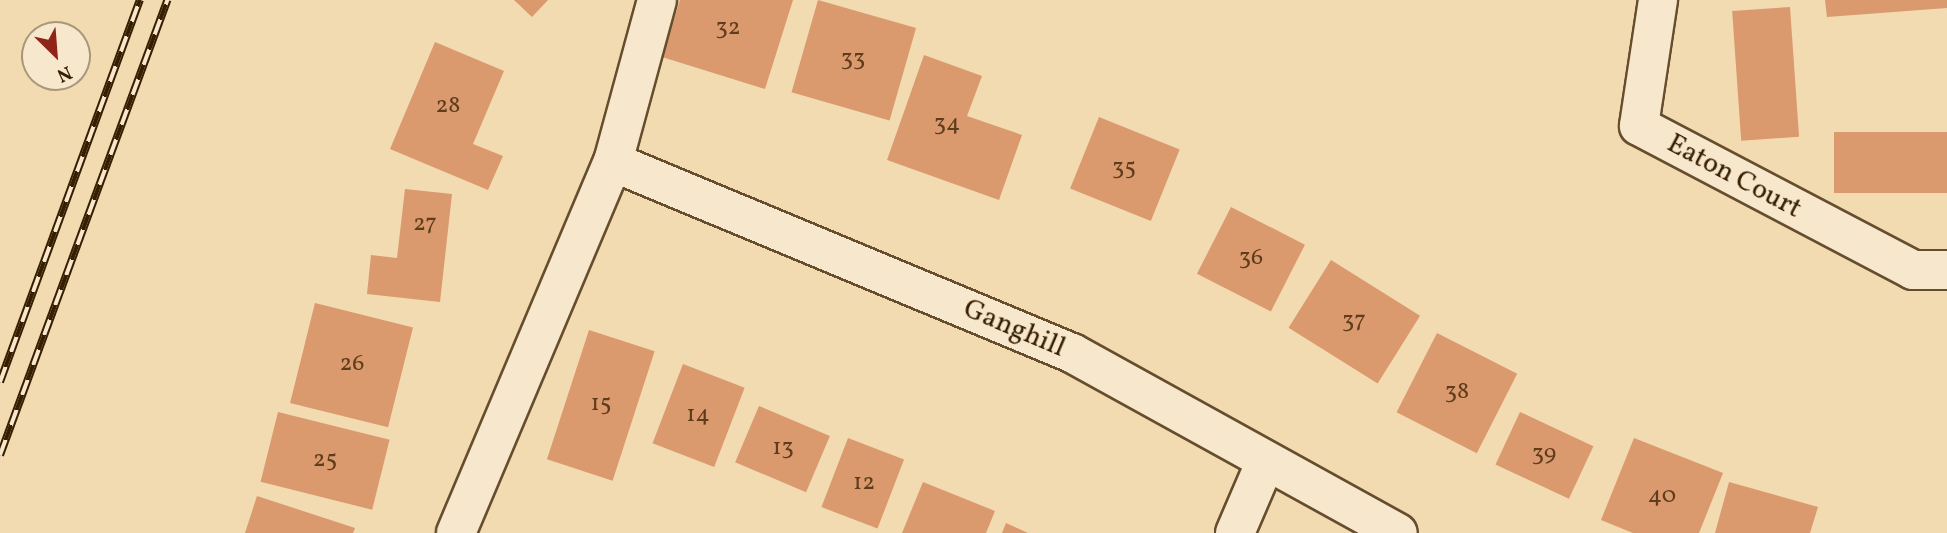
<!DOCTYPE html>
<html>
<head>
<meta charset="utf-8">
<style>
	body { margin:0 }
	#map { position:relative; width:1947px; height:533px; overflow:hidden; background:#f2dab1; font-family:Vollkorn,serif }
	div>[style] { position:absolute }
	[style*='--x'] { left:calc(var(--x)*1px); top:calc(var(--y)*1px); width:calc(var(--w)*1px); rotate:calc(var(--a)*1deg) }
	.building>* { inset:0; background:#db996e; transform-origin:0 0 }
	.roads { filter:drop-shadow(2px 0 #654d2d) drop-shadow(-2px 0 #654d2d) drop-shadow(0 2px #654d2d) drop-shadow(0 -2px #654d2d) }
	.minor>* { height:38px; margin:-19px; padding:0 19px; transform-origin:19px; border-radius:19px; background:#f7e7cc }
	.rail>* { height:8px; margin-top:-4px; transform-origin:0; background:repeating-linear-gradient(90deg,#f7e7cc 0 16px,#361e01 0 32px); box-sizing:border-box; border-block:2px solid #361e01 }
	span { translate:-50% -50%; white-space:nowrap; text-align:center; line-height:1.15; -webkit-text-stroke:5px #f7e7cc; paint-order:stroke }
	.number-label { font-size:24px; color:#5f3d1c }
	.number-label span { -webkit-text-stroke-width:0 }
	.street-label { font-size:28px; color:#361e01 }
	.north { position:absolute; left:21px; top:21px; width:70px; height:70px; box-sizing:border-box; background:#f7e7cc; border:2px solid #aa977b; border-radius:50%; rotate:155deg; font-size:19px; font-weight:700; line-height:28px; text-align:center; color:#361e01 }
	.north::after { content:''; display:block; margin:auto; width:24px; height:32px; background:#8f2418; clip-path:polygon(50% 0,100% 100%,50% 72%,0 100%) }
</style>
</head>
<body>
<div id="map">
	<div class="building">
		<i style="clip-path:polygon(514px 0,548px 0,532px 17px)"></i>
		<i style="clip-path:polygon(680px 0,793px 0,765px 89px,662px 57px)"></i>
		<i style="left:818px;top:0;width:102px;height:96px;rotate:16deg"></i>
		<i style="clip-path:polygon(1825px 0,1947px 0,1947px 8px,1827px 17px)"></i>
		<i style="left:1790px;top:7px;width:130px;height:58px;rotate:86deg"></i>
		<i style="clip-path:polygon(435px 42px,504px 71px,473px 144px,503px 156px,488px 190px,390px 149px)"></i>
		<i style="clip-path:polygon(924px 55px,982px 76px,967px 116px,1022px 135px,999px 200px,887px 160px)"></i>
		<i style="left:1099px;top:117px;width:87px;height:77px;rotate:22deg"></i>
		<i style="left:1947px;top:132px;width:61px;height:113px;rotate:90deg"></i>
		<i style="clip-path:polygon(405px 189px,452px 194px,440px 302px,367px 294px,371px 255px,397px 258px)"></i>
		<i style="left:1231px;top:207px;width:83px;height:75px;rotate:27deg"></i>
		<i style="left:1331px;top:260px;width:105px;height:80px;rotate:32deg"></i>
		<i style="left:315px;top:303px;width:101px;height:103px;rotate:14deg"></i>
		<i style="left:589px;top:330px;width:69px;height:136px;rotate:18deg"></i>
		<i style="left:1437px;top:333px;width:90px;height:89px;rotate:27deg"></i>
		<i style="left:683px;top:364px;width:66px;height:85px;rotate:21deg"></i>
		<i style="left:759px;top:406px;width:77px;height:61px;rotate:23deg"></i>
		<i style="left:278px;top:412px;width:115px;height:72px;rotate:14deg"></i>
		<i style="left:1520px;top:412px;width:81px;height:58px;rotate:25deg"></i>
		<i style="left:848px;top:438px;width:60px;height:74px;rotate:21deg"></i>
		<i style="clip-path:polygon(1634px 438px,1723px 473px,1699px 533px,1633px 533px,1601px 520px)"></i>
		<i style="clip-path:polygon(923px 482px,995px 511px,986px 533px,902px 533px)"></i>
		<i style="clip-path:polygon(1729px 482px,1818px 507px,1810px 533px,1715px 533px)"></i>
		<i style="clip-path:polygon(257px 496px,355px 528px,353px 533px,245px 533px)"></i>
		<i style="clip-path:polygon(1006px 523px,1028px 533px,1002px 533px)"></i>
	</div>
	<div class="roads">
		<div class="minor">
			<i style="--x:1658;--y:0;--w:127;--a:98.6"></i>
			<i style="--x:1639;--y:126;--w:310;--a:27.7"></i>
			<i style="--x:1913;--y:270;--w:34;--a:0"></i>
			<i style="--x:613;--y:162;--w:497;--a:22.6"></i>
			<i style="--x:1072;--y:353;--w:372;--a:28.9"></i>
			<i style="--x:456;--y:533;--w:403;--a:-67.1"></i>
			<i style="--x:613;--y:162;--w:168;--a:-74.8"></i>
			<i style="--x:1235;--y:533;--w:76;--a:-66.8"></i>
		</div>
	</div>
	<div class="rail">
		<i style="--x:0;--y:382;--w:407;--a:-69.9"></i>
		<i style="--x:0;--y:455;--w:485;--a:-69.8"></i>
	</div>
	<div class="number-label">
		<span style="left:728px;top:29px">32</span>
		<span style="left:853px;top:60px">33</span>
		<span style="left:448px;top:107px">28</span>
		<span style="left:947px;top:125px">34</span>
		<span style="left:1124px;top:169px">35</span>
		<span style="left:425px;top:225px">27</span>
		<span style="left:1251px;top:259px">36</span>
		<span style="left:1354px;top:322px">37</span>
		<span style="left:352px;top:365px">26</span>
		<span style="left:1457px;top:393px">38</span>
		<span style="left:601px;top:405px">15</span>
		<span style="left:698px;top:416px">14</span>
		<span style="left:783px;top:449px">13</span>
		<span style="left:1544px;top:455px">39</span>
		<span style="left:325px;top:461px">25</span>
		<span style="left:864px;top:484px">12</span>
		<span style="left:1662px;top:497px">40</span>
	</div>
	<div class="street-label">
		<span style="left:1734px;top:177px;rotate:28deg">Eaton Court</span>
		<span style="left:1014px;top:329px;rotate:23deg">Ganghill</span>
	</div>
	<div class="north">N</div>
</div>
</body>
</html>
